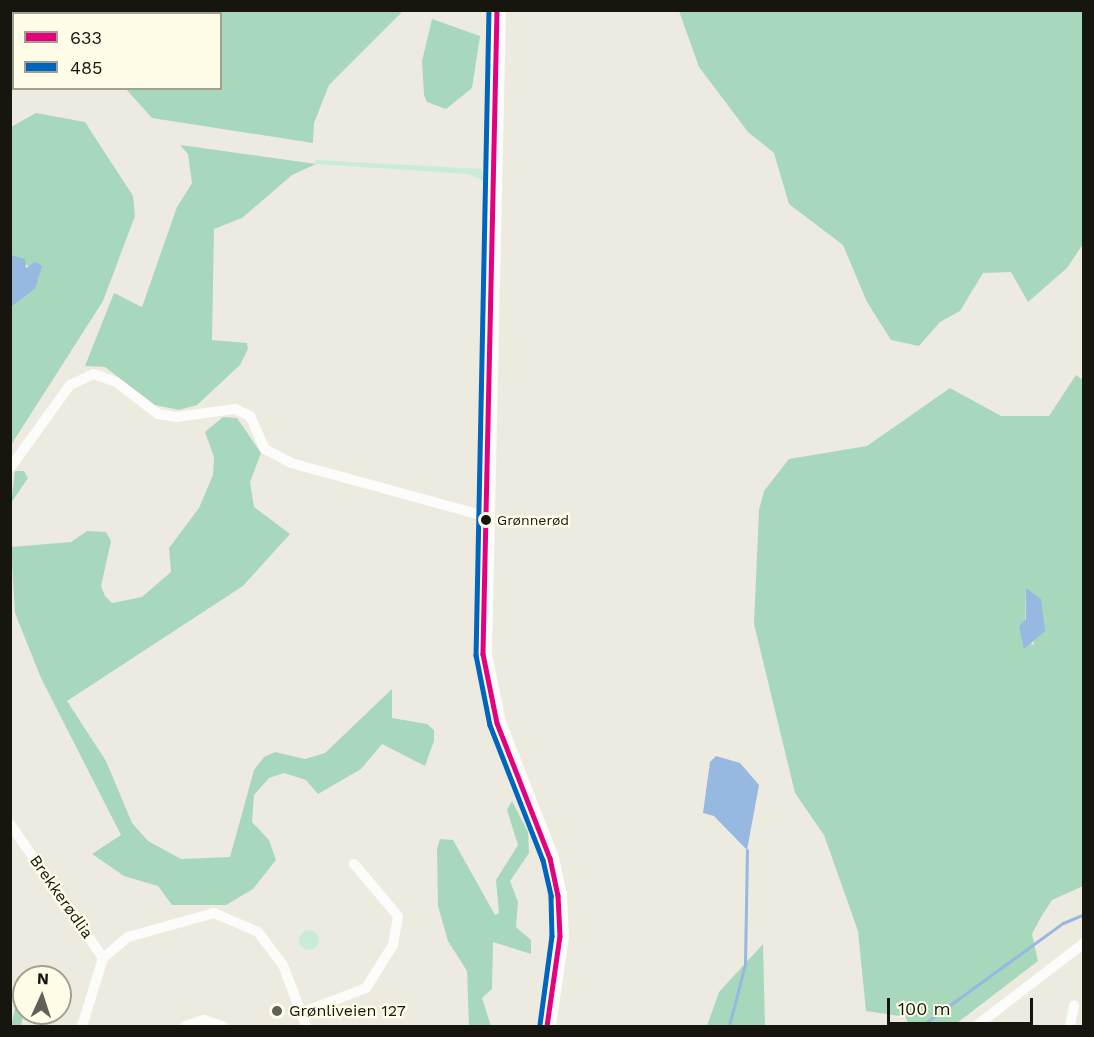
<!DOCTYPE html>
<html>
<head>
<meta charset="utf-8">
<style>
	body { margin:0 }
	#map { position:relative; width:1094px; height:1037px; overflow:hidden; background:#edeae0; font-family:"Work Sans",sans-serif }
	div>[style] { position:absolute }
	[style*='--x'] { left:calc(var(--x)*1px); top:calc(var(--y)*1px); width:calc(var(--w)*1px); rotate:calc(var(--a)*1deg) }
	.green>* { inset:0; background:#c9ecd5 }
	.round { border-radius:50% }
	.forest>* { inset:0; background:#a8d8bc }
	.water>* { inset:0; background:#96b8e1 }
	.stream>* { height:3px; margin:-1.5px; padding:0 1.5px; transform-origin:1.5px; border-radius:1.5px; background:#96b8e1 }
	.minor>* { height:10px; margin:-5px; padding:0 5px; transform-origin:5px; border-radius:5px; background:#fcfcfa }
	.primary>* { height:18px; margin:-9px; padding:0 9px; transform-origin:9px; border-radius:9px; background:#fcfcfa }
	.bus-1>* { height:4.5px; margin:-2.25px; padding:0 2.25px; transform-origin:2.25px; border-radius:2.25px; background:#e5007d }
	.bus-2>* { height:4.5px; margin:-2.25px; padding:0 2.25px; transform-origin:2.25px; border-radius:2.25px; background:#0065bd }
	.dots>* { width:16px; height:16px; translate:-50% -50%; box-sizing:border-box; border:3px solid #fffce8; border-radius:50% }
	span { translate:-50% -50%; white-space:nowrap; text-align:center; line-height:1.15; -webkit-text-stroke:4.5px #fffce8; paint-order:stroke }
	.bus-label { font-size:14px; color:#16150e }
	.left { translate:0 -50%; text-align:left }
	.street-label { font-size:16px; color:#16150e }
	.poi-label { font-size:16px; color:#16150e }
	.frame { position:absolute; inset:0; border:12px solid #16150e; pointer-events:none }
	.legend { position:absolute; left:12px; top:12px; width:210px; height:78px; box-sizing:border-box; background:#fffce8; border:2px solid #a2a091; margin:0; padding:8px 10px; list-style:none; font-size:18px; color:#16150e }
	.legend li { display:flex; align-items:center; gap:12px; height:30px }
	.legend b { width:30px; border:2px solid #a2a091 }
	.north { position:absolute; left:12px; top:965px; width:60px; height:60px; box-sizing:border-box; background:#fffce8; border:2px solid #a2a091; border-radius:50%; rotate:3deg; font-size:16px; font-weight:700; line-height:24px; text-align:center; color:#16150e }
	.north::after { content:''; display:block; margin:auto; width:21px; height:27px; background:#616058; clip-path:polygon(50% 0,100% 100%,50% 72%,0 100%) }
	.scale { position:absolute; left:887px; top:998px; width:146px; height:27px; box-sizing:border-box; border:3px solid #16150e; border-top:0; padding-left:8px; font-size:18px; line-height:21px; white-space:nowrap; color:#16150e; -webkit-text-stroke:4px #fffce8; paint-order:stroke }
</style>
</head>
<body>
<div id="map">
	<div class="green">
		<i style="clip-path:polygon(315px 160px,482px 169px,484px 181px,468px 174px,316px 164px)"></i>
		<i class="round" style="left:299px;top:930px;width:20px;height:20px"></i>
	</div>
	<div class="forest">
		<i style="clip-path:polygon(139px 10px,403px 10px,403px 11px,329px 85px,314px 123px,313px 143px,152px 118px,126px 89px,220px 88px,220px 14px)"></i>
		<i style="clip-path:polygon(679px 11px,1083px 11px,1083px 244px,1067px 268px,1028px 302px,1011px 272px,983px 273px,960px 311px,940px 322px,919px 346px,891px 340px,867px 302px,843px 245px,789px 204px,774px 153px,748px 132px,699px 67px)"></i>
		<i style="clip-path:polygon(432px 19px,480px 36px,472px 88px,446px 109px,427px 102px,424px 95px,422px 61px)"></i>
		<i style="clip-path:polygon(36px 113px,85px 122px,133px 196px,135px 216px,103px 301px,11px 445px,11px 307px,35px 289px,31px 268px,11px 255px,11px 127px)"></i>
		<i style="clip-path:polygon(180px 145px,316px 164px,292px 175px,242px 218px,214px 229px,212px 340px,247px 343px,248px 349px,240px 365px,197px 405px,179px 410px,155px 405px,105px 367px,85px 366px,114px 293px,142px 307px,177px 207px,192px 183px,188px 154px)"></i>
		<i style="clip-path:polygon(evenodd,1076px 375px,1083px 380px,1083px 886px,1052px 900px,1041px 917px,1032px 934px,1038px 961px,953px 1026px,908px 1026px,906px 1017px,866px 1011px,858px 931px,824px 835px,795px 793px,754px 624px,759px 510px,764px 491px,789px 459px,867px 446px,950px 388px,1001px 416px,1049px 416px,1076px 375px,1026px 588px,1034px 645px,1025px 639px,1026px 588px)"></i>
		<i style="clip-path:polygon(223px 417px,237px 418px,261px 453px,250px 482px,254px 507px,290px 534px,243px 586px,67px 701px,106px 761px,132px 823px,148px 841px,181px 859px,230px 857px,254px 770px,264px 757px,275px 752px,305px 759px,325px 753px,392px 689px,392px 718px,427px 724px,434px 730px,434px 741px,425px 766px,382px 744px,361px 769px,318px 794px,306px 780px,284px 773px,269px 778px,254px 795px,252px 822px,269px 840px,276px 860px,253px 889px,226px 905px,172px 905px,158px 886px,124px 876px,92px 854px,121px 835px,41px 678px,15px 613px,11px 547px,71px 542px,87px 531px,106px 532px,111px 541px,101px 586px,105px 596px,112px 603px,142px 597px,171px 572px,169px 548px,199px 508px,213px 475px,214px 457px,205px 432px)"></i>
		<i style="clip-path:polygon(15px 471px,24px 471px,28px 478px,11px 503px)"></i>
		<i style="clip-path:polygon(512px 801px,528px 832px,529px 853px,510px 881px,518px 902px,516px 927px,531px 940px,531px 954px,493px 942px,492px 989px,482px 998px,491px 1026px,469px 1026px,467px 971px,448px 941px,438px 906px,437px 849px,440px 839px,453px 840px,495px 915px,499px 913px,496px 880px,518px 845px,507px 810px)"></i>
		<i style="clip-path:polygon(763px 944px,765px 1026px,707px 1026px,719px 992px)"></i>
		<i style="clip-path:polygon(19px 991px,24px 992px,24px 1013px,21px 1026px,11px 1026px)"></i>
	</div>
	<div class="water">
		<i style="clip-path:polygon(11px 255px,25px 259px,26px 268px,35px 262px,42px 266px,35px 289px,11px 307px)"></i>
		<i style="clip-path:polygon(1026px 588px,1041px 599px,1045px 631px,1024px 649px,1019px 626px,1026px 619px)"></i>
		<i style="clip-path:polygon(716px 756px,740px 763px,759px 785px,747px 850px,714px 816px,703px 813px,710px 762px)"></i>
	</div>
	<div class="stream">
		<i style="--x:729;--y:1026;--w:64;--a:-75.5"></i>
		<i style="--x:745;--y:964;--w:114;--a:-89"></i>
		<i style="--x:921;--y:1026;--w:175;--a:-36"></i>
		<i style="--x:1063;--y:923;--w:23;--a:-23"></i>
	</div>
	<div class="minor">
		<i style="--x:10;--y:468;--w:102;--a:-54.1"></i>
		<i style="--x:70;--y:385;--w:26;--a:-25"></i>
		<i style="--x:94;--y:374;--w:23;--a:20"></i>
		<i style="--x:116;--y:382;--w:53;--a:37.3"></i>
		<i style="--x:158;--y:414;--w:19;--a:9"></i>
		<i style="--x:177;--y:417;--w:59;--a:-7.9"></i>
		<i style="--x:235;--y:409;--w:17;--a:25"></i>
		<i style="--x:250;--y:416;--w:36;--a:66"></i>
		<i style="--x:265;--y:449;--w:30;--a:28"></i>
		<i style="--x:291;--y:463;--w:205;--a:15.3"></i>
		<i style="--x:10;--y:824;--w:163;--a:55.2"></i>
		<i style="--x:301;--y:1013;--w:70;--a:-21"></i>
		<i style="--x:366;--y:988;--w:51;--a:-57.9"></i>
		<i style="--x:393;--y:945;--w:29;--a:-80"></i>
		<i style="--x:398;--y:916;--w:68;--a:-130.2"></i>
		<i style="--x:82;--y:1026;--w:71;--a:-72.8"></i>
		<i style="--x:103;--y:958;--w:33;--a:-40"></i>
		<i style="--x:128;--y:937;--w:89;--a:-15.6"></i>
		<i style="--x:214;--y:913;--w:48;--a:23.4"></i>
		<i style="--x:258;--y:932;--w:41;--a:52.9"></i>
		<i style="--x:283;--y:965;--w:65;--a:69.3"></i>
		<i style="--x:185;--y:1026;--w:20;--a:-18"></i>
		<i style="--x:204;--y:1020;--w:20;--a:18"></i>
		<i style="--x:976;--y:1026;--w:136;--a:-37.5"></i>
		<i style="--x:1070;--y:1026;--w:21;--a:-79"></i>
	</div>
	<div class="primary">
		<i style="--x:497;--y:10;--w:644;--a:91.25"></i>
		<i style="--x:483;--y:654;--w:70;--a:78.5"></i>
		<i style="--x:497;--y:723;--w:145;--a:68.6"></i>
		<i style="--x:550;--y:858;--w:38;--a:78"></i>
		<i style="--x:558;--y:895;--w:41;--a:87.2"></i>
		<i style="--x:560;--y:936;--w:91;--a:98.2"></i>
	</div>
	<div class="bus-1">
		<i style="--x:497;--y:10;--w:644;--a:91.25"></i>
		<i style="--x:483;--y:654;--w:70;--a:78.5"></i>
		<i style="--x:497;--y:723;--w:145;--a:68.6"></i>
		<i style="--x:550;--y:858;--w:38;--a:78"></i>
		<i style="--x:558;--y:895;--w:41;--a:87.2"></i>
		<i style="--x:560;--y:936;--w:91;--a:98.2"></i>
	</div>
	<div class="bus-2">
		<i style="--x:489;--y:10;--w:645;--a:91.15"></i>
		<i style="--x:476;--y:655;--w:71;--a:78.7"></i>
		<i style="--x:490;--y:725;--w:145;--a:68.6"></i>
		<i style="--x:543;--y:860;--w:37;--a:77"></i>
		<i style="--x:551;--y:896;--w:40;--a:88.6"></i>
		<i style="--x:552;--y:936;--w:90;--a:97.7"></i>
	</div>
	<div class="dots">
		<i style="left:486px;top:520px;background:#16150e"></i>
		<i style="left:277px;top:1011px;background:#616058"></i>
	</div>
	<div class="bus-label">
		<span class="left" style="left:497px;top:520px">Grønnerød</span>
	</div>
	<div class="street-label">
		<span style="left:61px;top:897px;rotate:55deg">Brekkerødlia</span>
	</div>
	<div class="poi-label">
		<span class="left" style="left:289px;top:1011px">Grønliveien 127</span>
	</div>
	<div class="frame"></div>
	<ul class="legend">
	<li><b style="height:8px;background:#e5007d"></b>633</li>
	<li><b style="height:8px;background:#0065bd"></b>485</li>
	</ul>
	<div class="north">N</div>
	<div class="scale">100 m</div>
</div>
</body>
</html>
